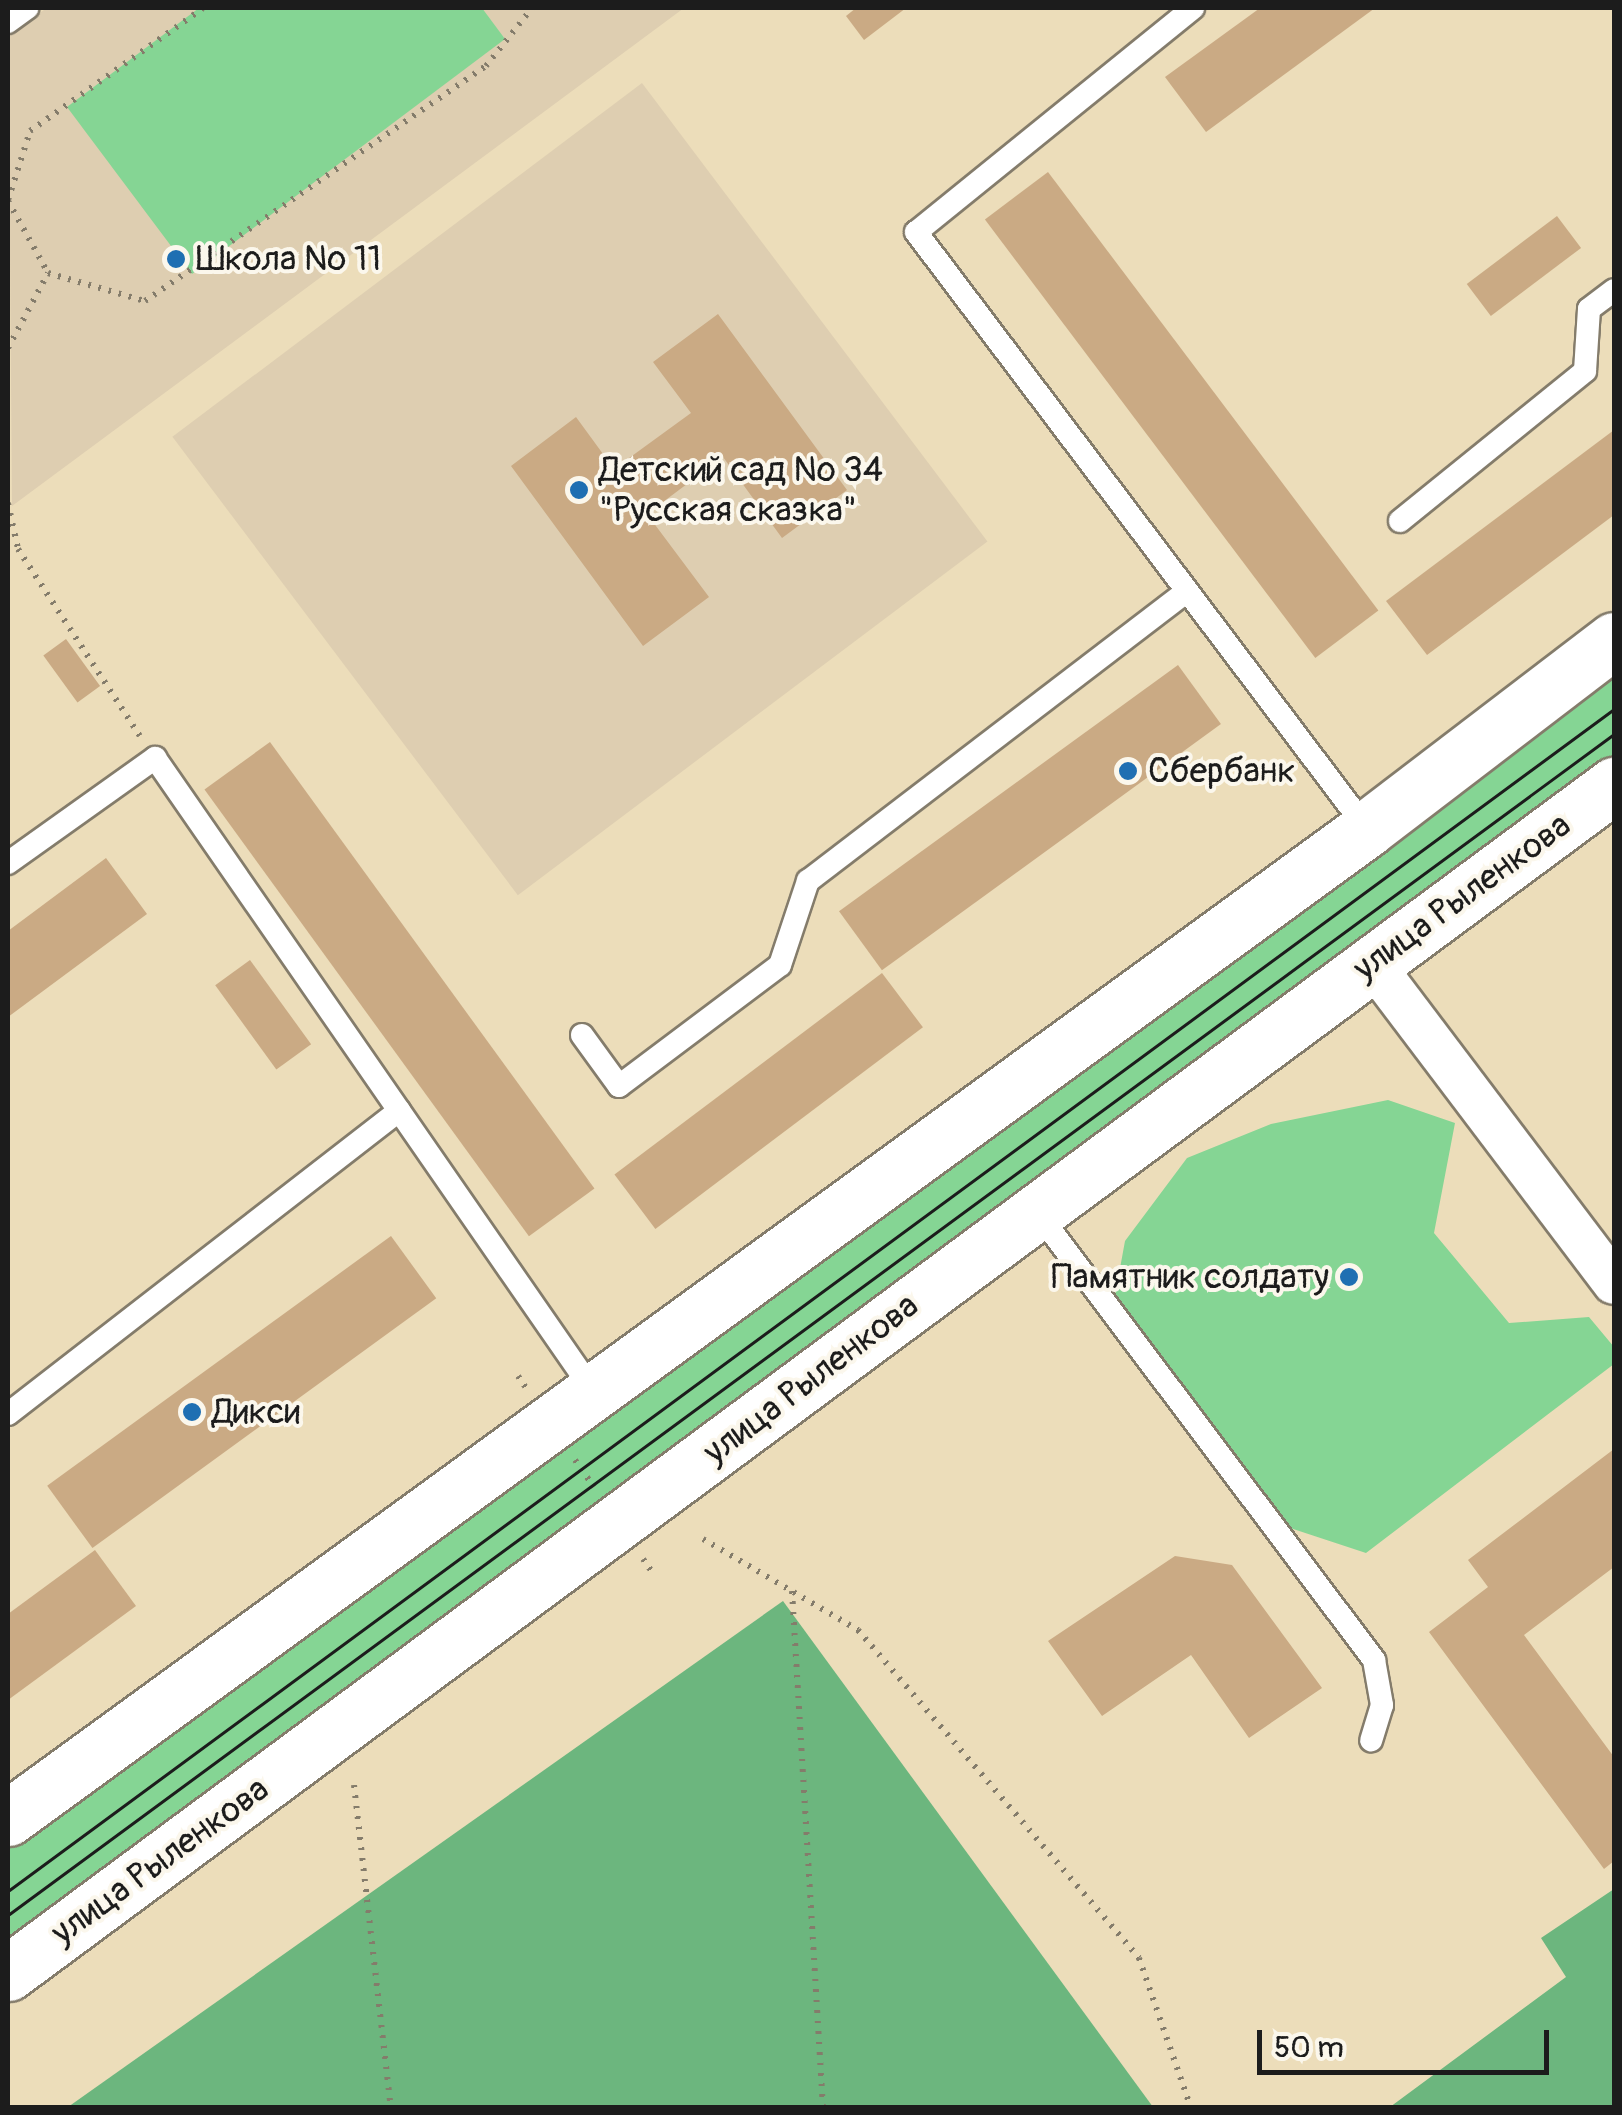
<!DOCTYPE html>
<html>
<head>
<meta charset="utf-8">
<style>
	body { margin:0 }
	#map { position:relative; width:1622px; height:2115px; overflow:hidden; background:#ecddba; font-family:Pangolin,sans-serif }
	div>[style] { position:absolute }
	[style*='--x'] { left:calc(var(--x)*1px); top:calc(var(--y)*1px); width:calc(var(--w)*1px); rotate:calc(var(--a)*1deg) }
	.built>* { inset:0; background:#deceb1; transform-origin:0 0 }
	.green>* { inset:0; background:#85d594 }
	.forest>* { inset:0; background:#6cb67e }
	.building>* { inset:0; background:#caaa84; transform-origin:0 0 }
	.path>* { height:6px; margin-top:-3px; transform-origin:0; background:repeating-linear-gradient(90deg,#847c6b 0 2.5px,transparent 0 10.5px) }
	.roads { filter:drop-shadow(2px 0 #847c6b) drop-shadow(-2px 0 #847c6b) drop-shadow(0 2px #847c6b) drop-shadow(0 -2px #847c6b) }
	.service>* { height:22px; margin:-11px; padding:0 11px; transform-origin:11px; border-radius:11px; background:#fff }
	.minor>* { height:42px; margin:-21px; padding:0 21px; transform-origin:21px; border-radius:21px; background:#fff }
	.tertiary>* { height:55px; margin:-27.5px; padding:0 27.5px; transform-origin:27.5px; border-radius:27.5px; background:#fff }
	.tram>* { height:2.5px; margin:-1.25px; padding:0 1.25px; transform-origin:1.25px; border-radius:1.25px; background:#1c1c1c }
	.dots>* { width:28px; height:28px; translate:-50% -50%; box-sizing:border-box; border:5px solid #fbf7ec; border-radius:50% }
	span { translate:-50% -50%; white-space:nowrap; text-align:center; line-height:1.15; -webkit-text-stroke:8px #fbf7ec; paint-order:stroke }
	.poi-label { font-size:35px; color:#1c1c1c }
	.left { translate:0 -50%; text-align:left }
	.right { translate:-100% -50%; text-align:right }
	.street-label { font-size:35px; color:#1c1c1c }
	.frame { position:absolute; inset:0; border:10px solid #1c1c1c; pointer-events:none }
	.scale { position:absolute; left:1257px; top:2030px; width:292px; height:45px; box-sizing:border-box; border:5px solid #1c1c1c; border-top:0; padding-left:12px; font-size:30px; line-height:35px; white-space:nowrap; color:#1c1c1c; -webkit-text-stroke:8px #fbf7ec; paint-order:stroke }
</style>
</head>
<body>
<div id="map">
	<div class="built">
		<i style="clip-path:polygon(8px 8px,23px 8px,32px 18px,47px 8px,684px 8px,12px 506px)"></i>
		<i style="left:642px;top:83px;width:574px;height:588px;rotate:53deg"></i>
	</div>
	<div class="green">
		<i style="clip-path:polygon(199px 8px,482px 8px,505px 39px,192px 274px,67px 107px)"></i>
		<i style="clip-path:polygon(1614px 645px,1614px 777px,8px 1939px,8px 1823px)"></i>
		<i style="clip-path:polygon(1388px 1100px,1455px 1123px,1434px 1233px,1509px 1323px,1589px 1317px,1614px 1347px,1614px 1364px,1366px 1553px,1281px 1525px,1114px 1301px,1125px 1241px,1187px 1158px,1271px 1124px)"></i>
	</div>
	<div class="forest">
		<i style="clip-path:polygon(783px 1601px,1153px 2107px,68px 2107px)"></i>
		<i style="clip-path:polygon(1614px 1889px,1614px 2107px,1390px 2107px,1566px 1977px,1541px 1938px)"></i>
	</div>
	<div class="building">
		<i style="clip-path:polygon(856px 8px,906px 8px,864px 40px,846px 16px)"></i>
		<i style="clip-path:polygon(1260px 8px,1375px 8px,1206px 132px,1165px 77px)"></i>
		<i style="left:1048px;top:172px;width:549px;height:79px;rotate:53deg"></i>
		<i style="left:1557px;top:216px;width:40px;height:113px;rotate:53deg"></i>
		<i style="clip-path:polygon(718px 314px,847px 490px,782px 538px,723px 457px,647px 514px,709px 597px,643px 646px,511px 466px,576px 417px,614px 469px,691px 413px,653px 362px)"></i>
		<i style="clip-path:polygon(1614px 430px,1614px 515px,1427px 655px,1386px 601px)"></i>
		<i style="left:66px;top:639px;width:58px;height:28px;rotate:54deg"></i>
		<i style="left:1178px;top:665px;width:73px;height:419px;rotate:54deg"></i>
		<i style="left:270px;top:742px;width:552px;height:81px;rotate:54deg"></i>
		<i style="clip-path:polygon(106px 858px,147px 914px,8px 1017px,8px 931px)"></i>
		<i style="left:250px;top:960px;width:104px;height:43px;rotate:54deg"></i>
		<i style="left:882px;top:973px;width:68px;height:335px;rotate:53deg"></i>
		<i style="left:391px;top:1236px;width:77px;height:425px;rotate:54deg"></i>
		<i style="clip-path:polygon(1614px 1449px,1614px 1567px,1524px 1635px,1614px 1757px,1614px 1861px,1604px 1869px,1429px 1632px,1488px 1587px,1468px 1560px)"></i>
		<i style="clip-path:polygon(95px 1550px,136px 1606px,8px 1700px,8px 1614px)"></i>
		<i style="clip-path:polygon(1175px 1556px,1232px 1565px,1322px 1688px,1249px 1738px,1191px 1655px,1102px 1716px,1048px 1641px)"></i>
	</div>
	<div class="path">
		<i style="--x:8;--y:200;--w:72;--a:-72.3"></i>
		<i style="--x:30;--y:131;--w:212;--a:-35.4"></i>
		<i style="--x:8;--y:201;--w:82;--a:60.9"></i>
		<i style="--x:48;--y:273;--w:101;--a:16.1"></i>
		<i style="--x:145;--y:301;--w:414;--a:-34.6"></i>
		<i style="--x:486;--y:66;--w:74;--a:-51.6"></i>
		<i style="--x:8;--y:348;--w:85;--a:-61.9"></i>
		<i style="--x:8;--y:503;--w:47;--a:77.7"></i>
		<i style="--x:18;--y:549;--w:223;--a:56.9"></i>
		<i style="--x:518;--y:1376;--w:14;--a:56"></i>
		<i style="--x:575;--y:1460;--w:33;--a:55"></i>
		<i style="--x:703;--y:1539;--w:180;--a:30.4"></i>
		<i style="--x:858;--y:1630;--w:432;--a:49.4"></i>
		<i style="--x:1139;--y:1958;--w:159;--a:70.9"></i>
		<i style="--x:643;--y:1559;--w:19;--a:55"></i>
		<i style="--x:792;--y:1591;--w:518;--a:86.57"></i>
		<i style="--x:354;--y:1785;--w:325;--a:83.5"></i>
	</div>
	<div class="roads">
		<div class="service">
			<i style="--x:1193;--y:8;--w:356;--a:141"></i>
			<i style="--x:916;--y:232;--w:748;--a:52.93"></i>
			<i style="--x:8;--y:22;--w:24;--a:-36"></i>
			<i style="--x:1400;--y:521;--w:238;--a:-39"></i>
			<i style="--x:1585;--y:371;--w:62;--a:-86.3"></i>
			<i style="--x:1589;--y:309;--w:31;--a:-37"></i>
			<i style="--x:8;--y:863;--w:181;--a:-35.5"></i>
			<i style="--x:155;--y:758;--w:766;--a:55.31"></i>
			<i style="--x:582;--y:1035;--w:63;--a:54"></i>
			<i style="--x:619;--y:1086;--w:201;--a:-36.9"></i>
			<i style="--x:780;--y:965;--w:89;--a:-71.6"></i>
			<i style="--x:808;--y:881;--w:477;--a:-37.4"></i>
			<i style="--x:1037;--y:1212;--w:561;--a:53.05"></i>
			<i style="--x:1374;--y:1660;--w:46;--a:79.9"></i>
			<i style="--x:1382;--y:1705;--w:37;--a:107"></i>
			<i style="--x:8;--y:1414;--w:495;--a:-37.8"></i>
		</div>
		<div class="minor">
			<i style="--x:1372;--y:963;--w:401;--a:52.9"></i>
		</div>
		<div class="tertiary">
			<i style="--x:8;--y:1818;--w:1681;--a:-36.04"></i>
			<i style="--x:1367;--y:829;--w:311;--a:-37.4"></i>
			<i style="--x:8;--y:1973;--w:1998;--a:-36.49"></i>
		</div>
	</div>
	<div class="tram">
		<i style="--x:8;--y:1891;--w:1994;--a:-36.35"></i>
		<i style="--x:8;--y:1915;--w:1993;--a:-36.33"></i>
	</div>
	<div class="dots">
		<i style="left:176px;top:259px;background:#1f6fb2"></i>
		<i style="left:579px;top:490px;background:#1f6fb2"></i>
		<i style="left:1128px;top:771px;background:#1f6fb2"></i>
		<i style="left:1349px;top:1277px;background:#1f6fb2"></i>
		<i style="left:192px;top:1412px;background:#1f6fb2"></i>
	</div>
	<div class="poi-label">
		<span class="left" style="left:196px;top:259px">Школа № 11</span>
		<span class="left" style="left:599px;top:490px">Детский сад № 34<br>"Русская сказка"</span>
		<span class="left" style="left:1148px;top:771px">Сбербанк</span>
		<span class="right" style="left:1329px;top:1277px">Памятник солдату</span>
		<span class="left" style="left:212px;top:1412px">Дикси</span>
	</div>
	<div class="street-label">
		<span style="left:1462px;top:897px;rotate:-36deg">улица Рыленкова</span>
		<span style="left:811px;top:1379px;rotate:-37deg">улица Рыленкова</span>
		<span style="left:160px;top:1861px;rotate:-36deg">улица Рыленкова</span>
	</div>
	<div class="frame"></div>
	<div class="scale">50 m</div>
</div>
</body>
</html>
